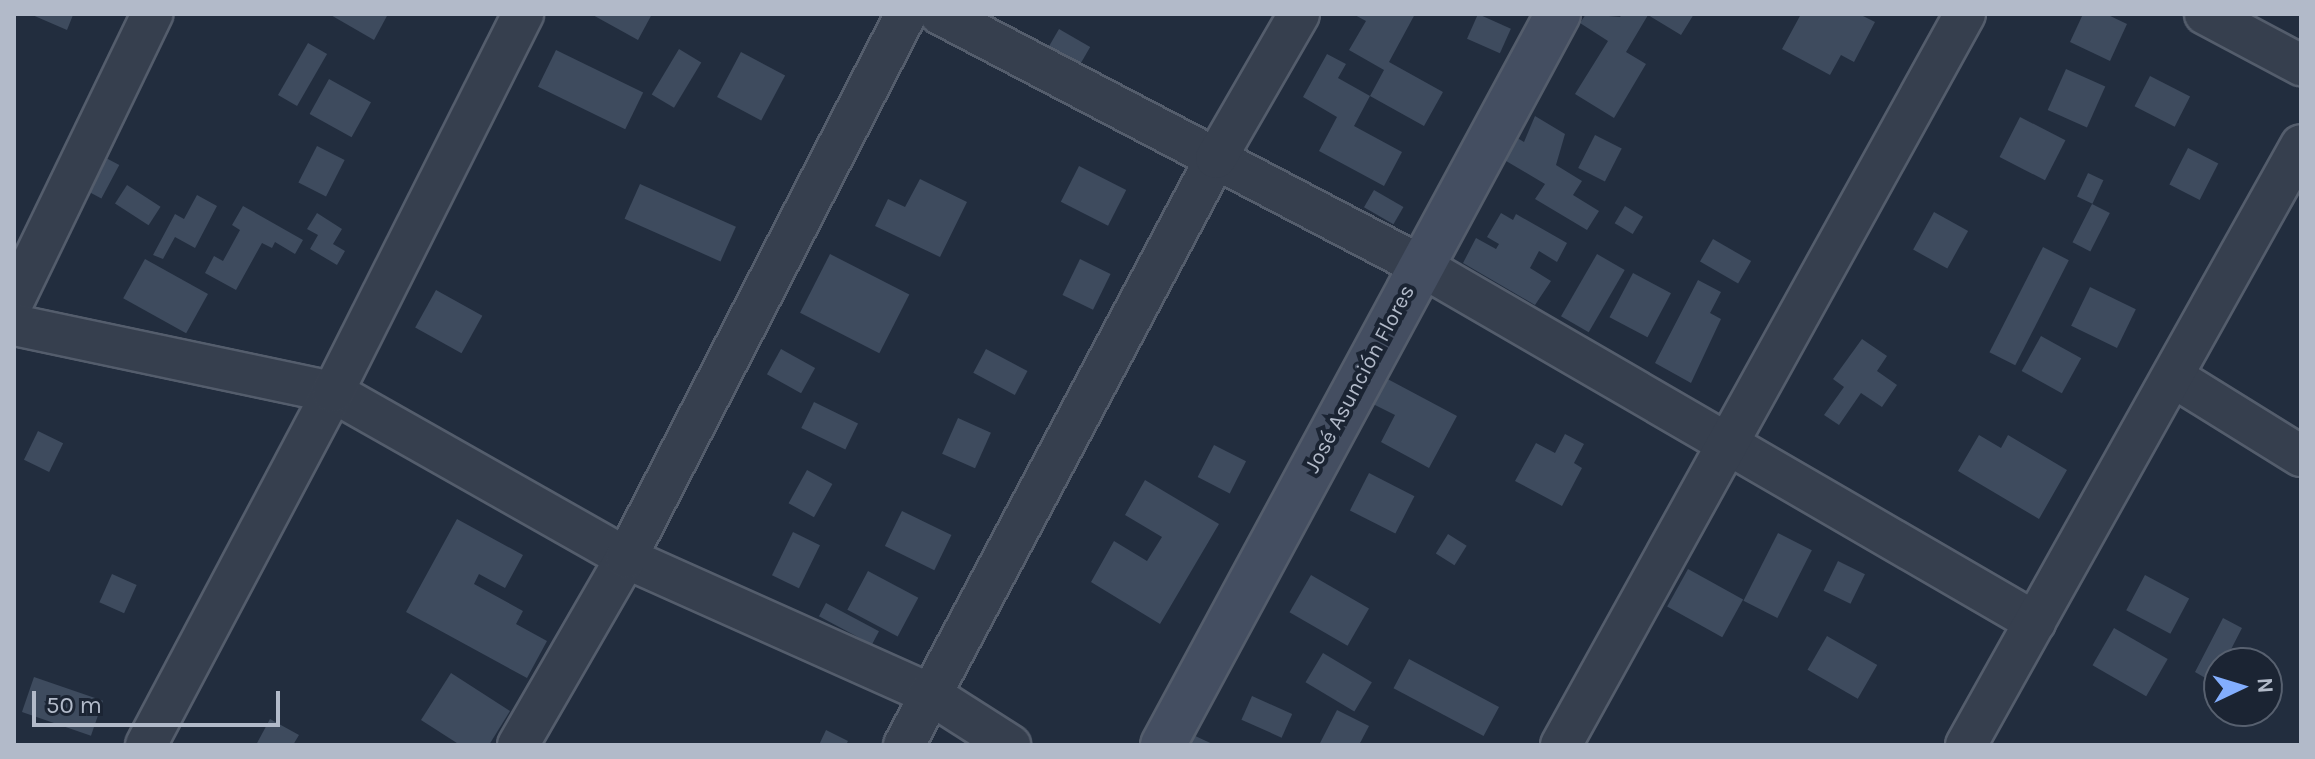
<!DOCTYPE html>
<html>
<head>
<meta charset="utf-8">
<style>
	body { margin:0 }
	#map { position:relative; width:2315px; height:759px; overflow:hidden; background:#222d3e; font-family:Karla,sans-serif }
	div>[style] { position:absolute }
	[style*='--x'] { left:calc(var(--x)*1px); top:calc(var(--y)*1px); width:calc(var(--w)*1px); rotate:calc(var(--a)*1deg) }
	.building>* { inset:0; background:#3e4b5e; transform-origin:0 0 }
	.roads { filter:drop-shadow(2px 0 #545d6c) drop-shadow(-2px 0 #545d6c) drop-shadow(0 2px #545d6c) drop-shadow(0 -2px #545d6c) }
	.street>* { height:40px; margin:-20px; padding:0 20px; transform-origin:20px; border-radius:20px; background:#363f4e }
	.secondary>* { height:44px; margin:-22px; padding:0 22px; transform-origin:22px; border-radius:22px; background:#444e61 }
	span { translate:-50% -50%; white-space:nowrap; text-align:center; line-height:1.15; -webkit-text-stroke:8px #1b2433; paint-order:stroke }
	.street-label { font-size:22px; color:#b2bac9 }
	.frame { position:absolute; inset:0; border:16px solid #b2bac9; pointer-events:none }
	.north { position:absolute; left:2203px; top:647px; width:80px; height:80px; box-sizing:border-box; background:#1b2433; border:2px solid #57606f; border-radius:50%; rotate:86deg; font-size:22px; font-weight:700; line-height:32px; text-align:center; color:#b2bac9 }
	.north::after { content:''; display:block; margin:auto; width:28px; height:36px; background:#83aefe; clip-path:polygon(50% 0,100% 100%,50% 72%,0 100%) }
	.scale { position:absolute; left:32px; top:691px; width:248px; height:36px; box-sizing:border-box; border:4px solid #b2bac9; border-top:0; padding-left:10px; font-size:24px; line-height:28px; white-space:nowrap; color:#b2bac9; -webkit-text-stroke:6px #1b2433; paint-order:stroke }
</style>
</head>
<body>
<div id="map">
	<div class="building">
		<i style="clip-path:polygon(30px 14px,71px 14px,73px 15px,67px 30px)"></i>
		<i style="clip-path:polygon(329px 14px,388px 14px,374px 40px)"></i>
		<i style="clip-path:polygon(591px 14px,652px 14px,638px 40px)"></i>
		<i style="clip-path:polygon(1353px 14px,1415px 14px,1389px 62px,1443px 92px,1424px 126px,1370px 96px,1354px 126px,1402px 152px,1384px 186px,1319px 151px,1337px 117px,1303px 97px,1327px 54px,1346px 64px,1338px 78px,1370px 96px,1384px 70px,1349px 50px,1366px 21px)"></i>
		<i style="left:1478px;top:14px;width:36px;height:27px;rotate:24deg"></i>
		<i style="clip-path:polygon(1586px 14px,1620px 17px,1622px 14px,1694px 14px,1681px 35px,1648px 15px,1626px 52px,1646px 64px,1614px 118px,1575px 94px,1608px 41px,1580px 23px)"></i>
		<i style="clip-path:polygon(1801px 14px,1859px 14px,1875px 22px,1854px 62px,1841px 55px,1830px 75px,1782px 49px)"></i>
		<i style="clip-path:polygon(2083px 14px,2106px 14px,2127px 24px,2110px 61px,2070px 42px)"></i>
		<i style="left:1059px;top:29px;width:36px;height:33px;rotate:30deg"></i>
		<i style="left:308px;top:43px;width:22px;height:60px;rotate:30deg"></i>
		<i style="left:679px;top:49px;width:26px;height:53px;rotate:31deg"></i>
		<i style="left:556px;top:50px;width:97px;height:41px;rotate:26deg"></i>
		<i style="left:741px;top:52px;width:50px;height:51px;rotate:28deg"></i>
		<i style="left:2066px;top:69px;width:43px;height:45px;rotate:24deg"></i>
		<i style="left:2150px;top:76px;width:45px;height:34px;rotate:27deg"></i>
		<i style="left:329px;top:79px;width:48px;height:40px;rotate:29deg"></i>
		<i style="clip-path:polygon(1535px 116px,1565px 134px,1556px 165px,1582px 181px,1573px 195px,1599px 211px,1587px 230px,1535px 199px,1545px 184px,1496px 155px,1509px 133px,1524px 142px)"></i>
		<i style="left:2020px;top:117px;width:51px;height:45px;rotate:27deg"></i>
		<i style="left:1595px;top:135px;width:30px;height:37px;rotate:27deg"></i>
		<i style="left:317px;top:146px;width:31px;height:41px;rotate:27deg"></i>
		<i style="left:2188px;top:148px;width:34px;height:41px;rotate:27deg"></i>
		<i style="left:91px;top:150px;width:32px;height:38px;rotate:28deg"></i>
		<i style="left:1079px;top:166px;width:53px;height:40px;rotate:27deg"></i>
		<i style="left:2088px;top:173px;width:17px;height:26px;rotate:25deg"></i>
		<i style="clip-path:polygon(920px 179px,967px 202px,940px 257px,875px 226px,888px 199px,905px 207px)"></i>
		<i style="left:640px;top:184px;width:105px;height:38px;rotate:24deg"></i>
		<i style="left:127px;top:185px;width:40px;height:22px;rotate:33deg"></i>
		<i style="left:1374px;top:190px;width:34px;height:20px;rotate:30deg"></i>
		<i style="clip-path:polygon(197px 195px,217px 206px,195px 248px,175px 237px,163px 259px,153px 255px,175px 214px,184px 219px)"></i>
		<i style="left:2092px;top:204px;width:20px;height:43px;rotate:27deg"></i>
		<i style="clip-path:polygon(243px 206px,303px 240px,295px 254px,275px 242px,272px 248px,262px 243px,236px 290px,205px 273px,214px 256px,223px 261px,240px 230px,232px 225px)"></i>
		<i style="left:1625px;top:206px;width:21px;height:20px;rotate:31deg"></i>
		<i style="left:1934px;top:212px;width:39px;height:43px;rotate:29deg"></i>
		<i style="clip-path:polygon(317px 213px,342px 229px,333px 244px,345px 251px,337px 265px,310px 249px,318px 235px,307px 229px)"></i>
		<i style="clip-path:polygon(1501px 213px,1513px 220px,1516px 214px,1567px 243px,1557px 262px,1539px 251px,1530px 268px,1551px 281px,1535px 305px,1463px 263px,1476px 238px,1496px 249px,1499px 244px,1487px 237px)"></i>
		<i style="left:1713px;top:239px;width:44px;height:26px;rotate:30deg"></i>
		<i style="left:2043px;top:247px;width:29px;height:118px;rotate:27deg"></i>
		<i style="left:830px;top:254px;width:89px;height:66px;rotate:27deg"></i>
		<i style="left:1597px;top:254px;width:32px;height:72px;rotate:30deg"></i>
		<i style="left:145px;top:259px;width:72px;height:45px;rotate:29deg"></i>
		<i style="left:1080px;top:259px;width:34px;height:40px;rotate:26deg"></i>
		<i style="left:1633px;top:273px;width:43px;height:50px;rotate:28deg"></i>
		<i style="clip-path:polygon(1698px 280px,1721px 292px,1710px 313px,1721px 319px,1691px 383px,1655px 363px)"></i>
		<i style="left:2090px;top:287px;width:51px;height:43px;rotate:26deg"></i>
		<i style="left:436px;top:290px;width:53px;height:43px;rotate:29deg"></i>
		<i style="left:2041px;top:336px;width:46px;height:40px;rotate:29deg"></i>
		<i style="clip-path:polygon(1862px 339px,1887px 356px,1877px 371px,1897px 385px,1882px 407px,1861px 393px,1839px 425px,1824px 415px,1844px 387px,1833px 379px)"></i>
		<i style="left:781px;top:349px;width:39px;height:29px;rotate:29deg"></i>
		<i style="left:986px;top:349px;width:47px;height:27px;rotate:28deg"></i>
		<i style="clip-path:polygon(1380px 375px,1457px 416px,1429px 468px,1381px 442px,1395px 415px,1367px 401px)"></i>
		<i style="left:814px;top:402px;width:49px;height:29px;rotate:26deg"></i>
		<i style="left:958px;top:418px;width:36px;height:39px;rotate:24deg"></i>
		<i style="left:38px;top:431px;width:28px;height:32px;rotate:26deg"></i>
		<i style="clip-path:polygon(1565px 434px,1584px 444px,1574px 463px,1582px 468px,1562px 506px,1515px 481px,1536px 443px,1555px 453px)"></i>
		<i style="clip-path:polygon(1979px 435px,2001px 448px,2008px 435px,2067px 470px,2039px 519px,1958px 471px)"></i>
		<i style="left:1214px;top:445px;width:36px;height:36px;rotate:27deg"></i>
		<i style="left:807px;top:470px;width:29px;height:38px;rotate:29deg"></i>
		<i style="left:1369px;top:473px;width:51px;height:42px;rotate:27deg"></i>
		<i style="clip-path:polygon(1145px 480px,1219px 524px,1160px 624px,1091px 582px,1114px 541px,1147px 561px,1162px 537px,1125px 515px)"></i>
		<i style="left:902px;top:511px;width:55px;height:39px;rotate:26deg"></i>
		<i style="clip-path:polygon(457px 519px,523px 555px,505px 588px,479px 574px,474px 584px,523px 611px,516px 624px,547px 641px,527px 678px,406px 612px)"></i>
		<i style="left:793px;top:532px;width:30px;height:48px;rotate:26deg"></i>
		<i style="left:1778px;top:533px;width:38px;height:76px;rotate:27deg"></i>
		<i style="left:1448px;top:534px;width:22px;height:23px;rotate:32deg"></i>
		<i style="left:1838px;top:561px;width:30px;height:33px;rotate:26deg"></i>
		<i style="left:1688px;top:569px;width:63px;height:43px;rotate:29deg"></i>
		<i style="left:868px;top:571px;width:57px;height:44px;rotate:28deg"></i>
		<i style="left:112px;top:574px;width:27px;height:31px;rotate:24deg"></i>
		<i style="left:1311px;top:575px;width:67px;height:43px;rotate:30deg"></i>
		<i style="left:2145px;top:575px;width:50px;height:40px;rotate:28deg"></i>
		<i style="left:826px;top:603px;width:60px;height:15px;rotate:28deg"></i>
		<i style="clip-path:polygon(2223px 618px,2242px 628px,2224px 663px,2219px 663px,2214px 683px,2195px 672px)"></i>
		<i style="left:2114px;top:628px;width:62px;height:43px;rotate:30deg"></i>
		<i style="left:1827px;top:636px;width:58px;height:39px;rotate:30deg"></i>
		<i style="left:1323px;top:653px;width:57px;height:34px;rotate:31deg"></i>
		<i style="left:1409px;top:659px;width:102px;height:33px;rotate:28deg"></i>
		<i style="clip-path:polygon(451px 673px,510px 711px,489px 745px,460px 745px,421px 720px)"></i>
		<i style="left:34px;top:677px;width:73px;height:37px;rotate:19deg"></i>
		<i style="left:1252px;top:696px;width:44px;height:26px;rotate:24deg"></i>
		<i style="clip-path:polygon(1337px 710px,1369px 726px,1359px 745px,1319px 745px)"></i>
		<i style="clip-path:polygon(270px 719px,299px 735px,293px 745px,256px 745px)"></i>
		<i style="clip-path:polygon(826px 730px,848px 741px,846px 745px,819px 745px)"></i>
		<i style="clip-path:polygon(1191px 734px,1206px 741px,1215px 745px,1185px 745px)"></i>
	</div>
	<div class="roads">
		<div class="street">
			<i style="--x:940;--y:14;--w:543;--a:27.65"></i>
			<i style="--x:1421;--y:266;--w:710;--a:30.11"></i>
			<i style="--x:2205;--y:14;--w:109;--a:28"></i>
			<i style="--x:14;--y:300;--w:318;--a:-64.2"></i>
			<i style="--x:14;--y:325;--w:326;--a:11.9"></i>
			<i style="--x:333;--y:392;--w:337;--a:29.5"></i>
			<i style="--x:626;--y:558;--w:333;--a:24.1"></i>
			<i style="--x:930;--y:694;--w:95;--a:32.5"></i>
			<i style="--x:2175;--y:378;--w:148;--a:31.8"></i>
			<i style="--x:146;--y:745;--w:399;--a:-62.1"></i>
			<i style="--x:333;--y:392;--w:423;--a:-63.3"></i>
			<i style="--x:518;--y:745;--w:216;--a:-60"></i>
			<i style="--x:626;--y:558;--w:612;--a:-62.76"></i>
			<i style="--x:904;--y:745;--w:665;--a:-62.01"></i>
			<i style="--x:1216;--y:158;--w:166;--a:-60"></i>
			<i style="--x:1561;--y:745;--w:835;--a:-61.07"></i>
			<i style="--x:1966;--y:745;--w:687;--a:-60.82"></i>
		</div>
		<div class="secondary">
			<i style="--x:1163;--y:745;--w:831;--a:-61.62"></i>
		</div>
	</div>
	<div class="street-label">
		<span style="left:1360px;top:379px;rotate:-62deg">José Asunción Flores</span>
	</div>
	<div class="frame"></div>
	<div class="north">N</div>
	<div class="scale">50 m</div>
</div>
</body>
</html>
